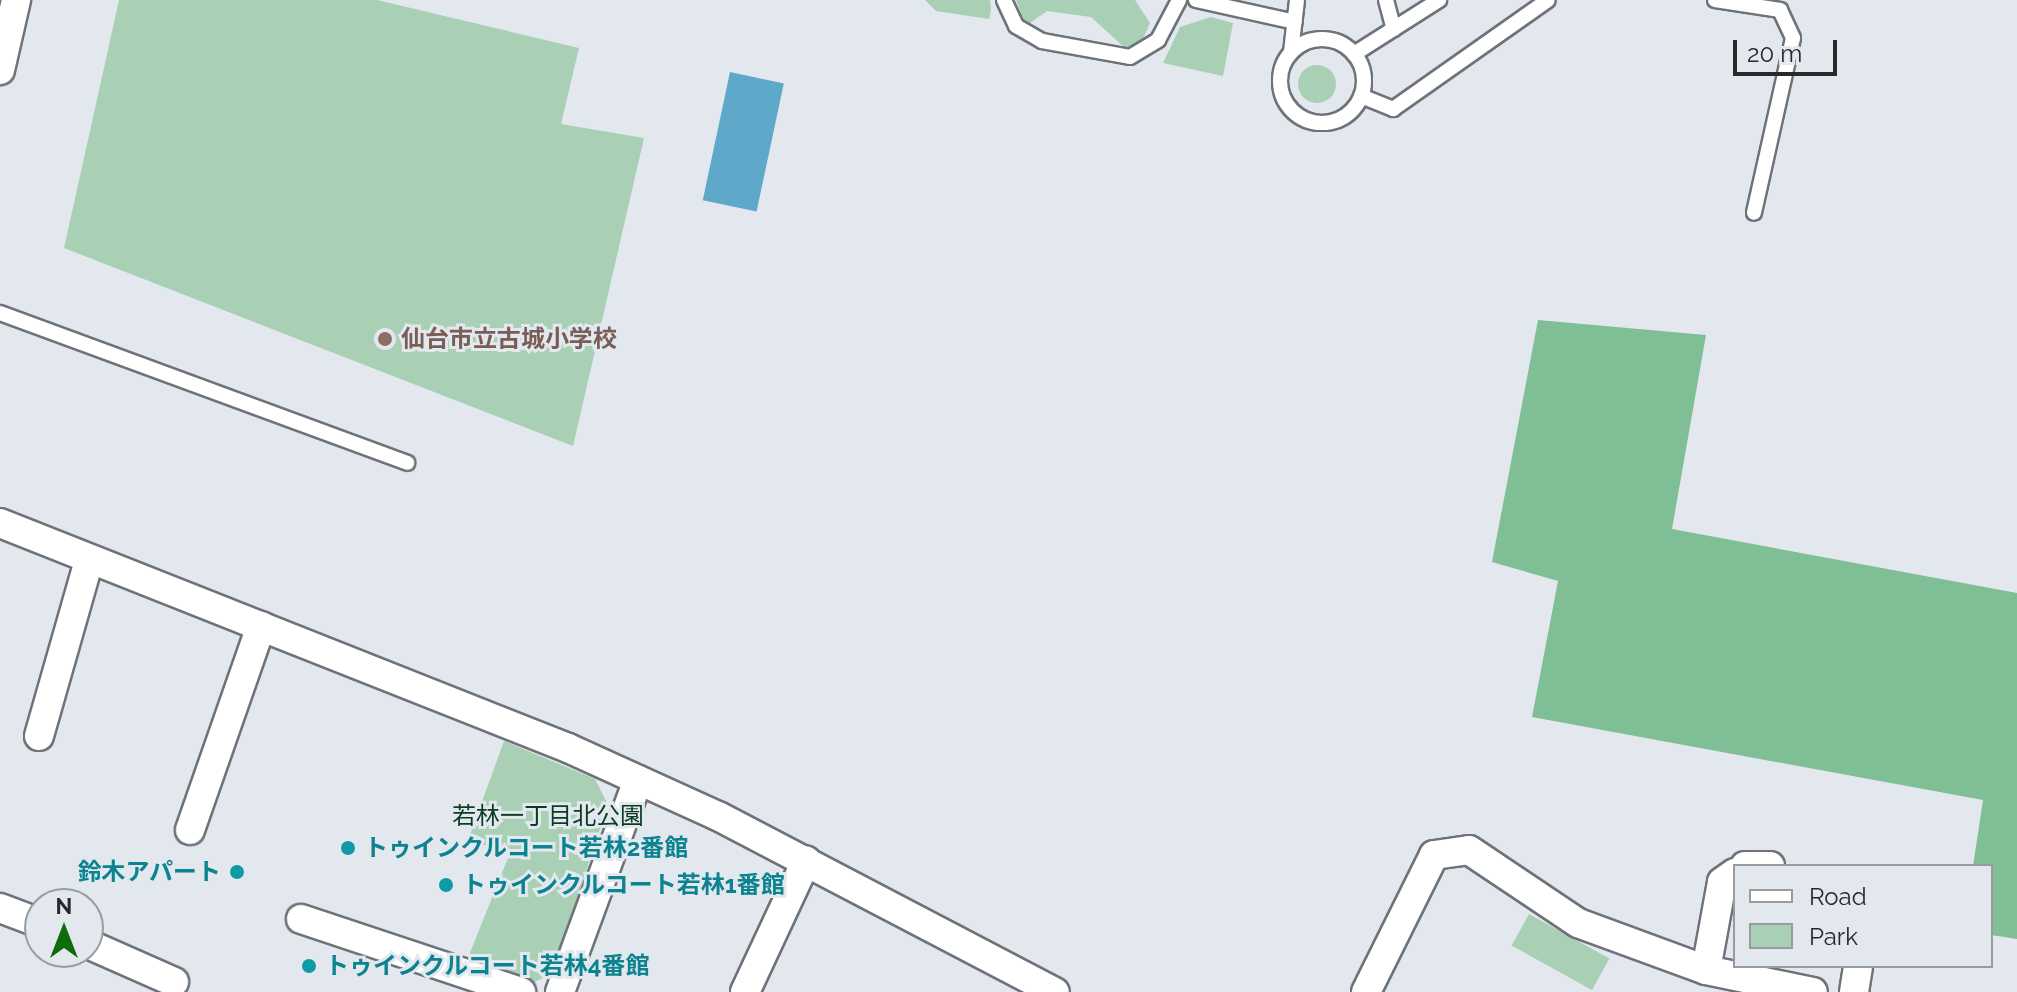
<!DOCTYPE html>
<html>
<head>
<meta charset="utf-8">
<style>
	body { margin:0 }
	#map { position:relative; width:2017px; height:992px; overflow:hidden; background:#e3e8ef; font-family:Raleway,"Noto Sans JP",sans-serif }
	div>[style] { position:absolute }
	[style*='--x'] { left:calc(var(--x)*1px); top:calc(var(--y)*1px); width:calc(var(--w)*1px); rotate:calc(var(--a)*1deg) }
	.green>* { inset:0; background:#a9cfb5; transform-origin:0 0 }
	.round { border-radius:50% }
	.forest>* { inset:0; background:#80be95 }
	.water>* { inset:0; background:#5ea9c9; transform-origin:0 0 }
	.roads { filter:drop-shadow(2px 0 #6e737a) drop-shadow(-2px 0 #6e737a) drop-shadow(0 2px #6e737a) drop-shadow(0 -2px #6e737a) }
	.service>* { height:14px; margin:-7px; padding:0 7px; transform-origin:7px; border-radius:7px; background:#fff }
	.service>.ring { margin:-7px; padding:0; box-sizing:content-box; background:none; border:14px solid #fff; border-radius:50% }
	.minor>* { height:28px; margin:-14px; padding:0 14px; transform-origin:14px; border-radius:14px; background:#fff }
	.dots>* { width:22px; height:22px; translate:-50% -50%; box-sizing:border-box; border:4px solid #e3e8ef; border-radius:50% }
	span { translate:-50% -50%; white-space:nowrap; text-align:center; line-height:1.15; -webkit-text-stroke:6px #e3e8ef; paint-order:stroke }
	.education-label { font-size:24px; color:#785e54; font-weight:700 }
	.left { translate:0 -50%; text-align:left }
	.park-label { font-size:24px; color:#083b21 }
	.culture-label { font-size:24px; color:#0d838f; font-weight:700 }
	.right { translate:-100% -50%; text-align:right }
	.legend { position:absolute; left:1733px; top:864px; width:260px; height:104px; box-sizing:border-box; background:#e3e8ef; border:2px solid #989ca1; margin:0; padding:10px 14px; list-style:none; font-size:24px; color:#27292b }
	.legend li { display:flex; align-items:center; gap:16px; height:40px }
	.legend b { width:40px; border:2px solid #989ca1 }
	.north { position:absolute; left:24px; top:888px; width:80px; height:80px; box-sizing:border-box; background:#e3e8ef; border:2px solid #989ca1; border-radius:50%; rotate:0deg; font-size:22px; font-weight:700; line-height:32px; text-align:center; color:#27292b }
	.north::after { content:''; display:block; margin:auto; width:28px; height:36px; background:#116910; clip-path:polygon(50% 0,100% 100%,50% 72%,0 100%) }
	.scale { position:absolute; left:1733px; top:40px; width:104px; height:36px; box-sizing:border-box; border:4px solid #27292b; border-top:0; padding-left:10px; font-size:24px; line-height:28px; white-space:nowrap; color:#27292b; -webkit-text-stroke:6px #e3e8ef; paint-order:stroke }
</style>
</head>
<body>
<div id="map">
	<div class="green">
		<i style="clip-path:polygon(119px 0,377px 0,579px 48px,561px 124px,644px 138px,573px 446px,64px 248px)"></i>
		<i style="clip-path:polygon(925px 0,990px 0,991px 10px,989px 19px,936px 11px)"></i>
		<i style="clip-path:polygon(1016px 0,1135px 0,1150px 23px,1142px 41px,1126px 49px,1091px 17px,1047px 11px,1026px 26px)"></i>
		<i style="clip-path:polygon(1211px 17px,1233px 23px,1223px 76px,1163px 63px,1180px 27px)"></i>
		<i class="round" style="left:1298px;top:65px;width:38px;height:38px"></i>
		<i style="clip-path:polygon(504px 741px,595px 779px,608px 805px,552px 974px,532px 983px,467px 960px,510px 853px,468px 840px)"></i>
		<i style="left:1529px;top:914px;width:92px;height:36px;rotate:29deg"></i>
	</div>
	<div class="forest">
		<i style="clip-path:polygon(1538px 320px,1706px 335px,1672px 529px,2017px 593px,2017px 939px,1991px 935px,1991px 866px,1973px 866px,1983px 800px,1532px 717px,1558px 581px,1492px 562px)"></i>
	</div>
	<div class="water">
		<i style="left:730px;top:72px;width:55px;height:131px;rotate:12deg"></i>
	</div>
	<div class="roads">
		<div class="service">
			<i style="--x:1004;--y:0;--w:29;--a:65"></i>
			<i style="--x:1016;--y:26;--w:30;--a:30"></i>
			<i style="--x:1042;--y:41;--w:89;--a:10.3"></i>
			<i style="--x:1130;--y:57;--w:33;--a:-31"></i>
			<i style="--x:1158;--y:40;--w:45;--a:-62.3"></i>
			<i style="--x:1196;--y:0;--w:101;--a:12.5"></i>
			<i style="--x:1386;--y:0;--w:30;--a:75"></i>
			<i style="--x:1715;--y:0;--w:66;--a:8.7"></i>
			<i style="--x:1780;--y:10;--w:31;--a:65"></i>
			<i style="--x:1793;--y:38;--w:179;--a:102.6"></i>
			<i class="ring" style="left:1280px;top:39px;width:70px;height:70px"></i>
			<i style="--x:1291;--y:52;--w:52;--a:-83.4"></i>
			<i style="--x:1354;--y:54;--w:101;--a:-32.4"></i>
			<i style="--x:1361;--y:96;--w:35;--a:22"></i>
			<i style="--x:1393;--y:109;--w:189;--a:-35.1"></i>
			<i style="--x:0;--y:313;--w:434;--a:20.2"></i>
		</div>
		<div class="minor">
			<i style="--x:0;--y:70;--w:72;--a:-77.1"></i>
			<i style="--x:0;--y:523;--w:611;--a:21.61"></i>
			<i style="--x:568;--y:748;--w:165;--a:24.4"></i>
			<i style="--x:718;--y:816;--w:380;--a:27.6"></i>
			<i style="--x:39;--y:736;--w:183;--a:-74.1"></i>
			<i style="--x:190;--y:830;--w:216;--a:-70.8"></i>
			<i style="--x:1745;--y:866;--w:25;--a:0"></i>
			<i style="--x:0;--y:908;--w:43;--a:20.6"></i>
			<i style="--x:301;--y:919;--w:232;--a:18.4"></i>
			<i style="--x:88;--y:944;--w:94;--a:23.8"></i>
			<i style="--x:1706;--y:970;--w:89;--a:-79.7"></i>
			<i style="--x:1722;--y:882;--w:16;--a:-35"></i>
			<i style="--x:560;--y:992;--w:226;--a:-69.8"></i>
			<i style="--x:745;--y:992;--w:145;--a:-65"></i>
			<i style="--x:1366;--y:992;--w:153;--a:-63.6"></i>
			<i style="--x:1434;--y:855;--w:35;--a:-8"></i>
			<i style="--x:1469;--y:850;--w:131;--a:33.8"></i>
			<i style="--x:1578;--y:923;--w:136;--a:20.2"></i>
			<i style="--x:1706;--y:970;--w:109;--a:11.6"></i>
			<i style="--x:1854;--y:992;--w:26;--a:-81"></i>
		</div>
	</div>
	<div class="dots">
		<i style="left:385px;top:339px;background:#8d6e63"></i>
		<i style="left:348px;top:848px;background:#0f9aa8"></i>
		<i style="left:237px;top:872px;background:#0f9aa8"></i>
		<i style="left:446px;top:885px;background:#0f9aa8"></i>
		<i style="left:309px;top:966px;background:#0f9aa8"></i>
	</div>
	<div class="education-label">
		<span class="left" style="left:401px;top:339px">仙台市立古城小学校</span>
	</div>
	<div class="park-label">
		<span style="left:548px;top:816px">若林一丁目北公園</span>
	</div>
	<div class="culture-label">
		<span class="left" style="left:364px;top:848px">トゥインクルコート若林2番館</span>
		<span class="right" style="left:221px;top:872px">鈴木アパート</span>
		<span class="left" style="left:462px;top:885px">トゥインクルコート若林1番館</span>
		<span class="left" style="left:325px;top:966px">トゥインクルコート若林4番館</span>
	</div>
	<ul class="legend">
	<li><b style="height:10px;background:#fff"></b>Road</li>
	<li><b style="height:22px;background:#a9cfb5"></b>Park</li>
	</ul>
	<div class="north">N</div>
	<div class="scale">20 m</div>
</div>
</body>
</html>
